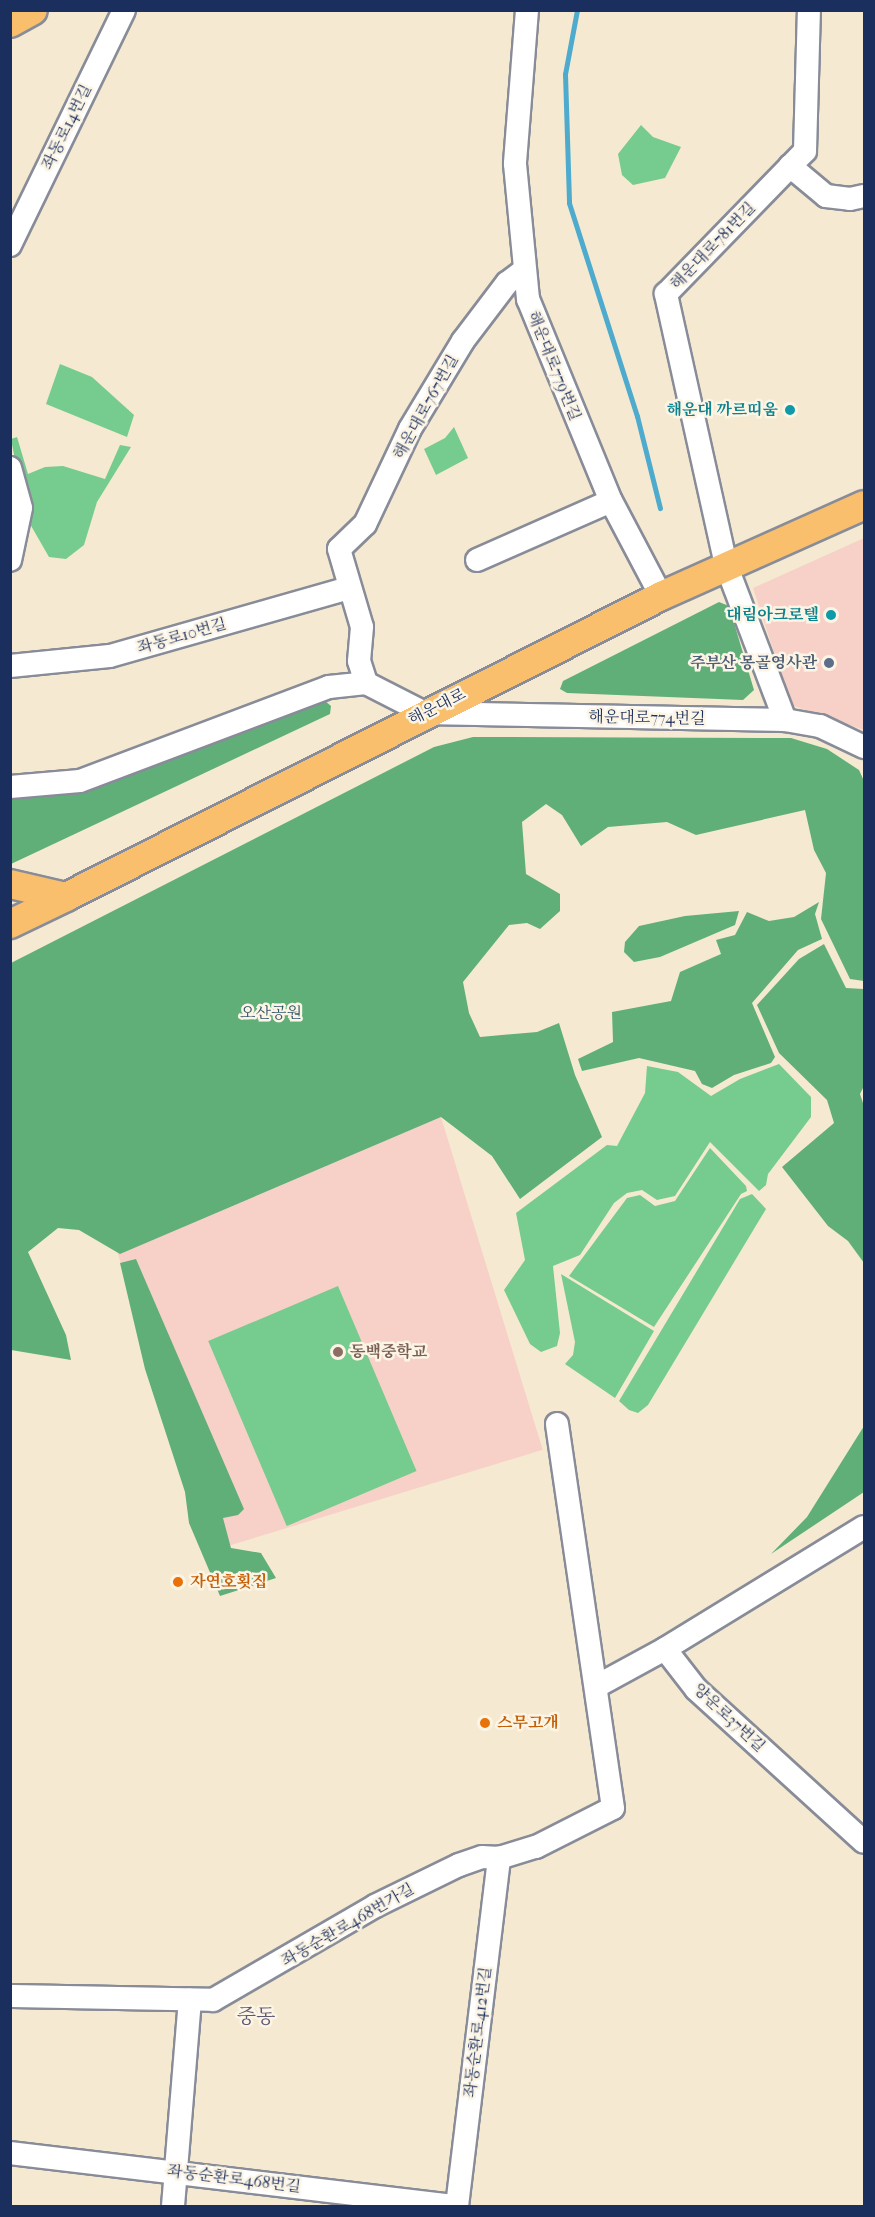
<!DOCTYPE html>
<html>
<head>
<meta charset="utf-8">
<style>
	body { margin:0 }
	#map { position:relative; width:875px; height:2217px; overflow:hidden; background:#f5ead1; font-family:"IM FELL French Canon","Noto Serif KR",serif }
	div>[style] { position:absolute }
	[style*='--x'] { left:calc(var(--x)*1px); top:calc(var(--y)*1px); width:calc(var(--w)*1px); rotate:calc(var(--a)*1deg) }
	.built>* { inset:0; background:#f7d1c8; transform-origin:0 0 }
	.green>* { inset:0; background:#76cb8e; transform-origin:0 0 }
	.forest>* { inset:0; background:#60af79 }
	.stream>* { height:5px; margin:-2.5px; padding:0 2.5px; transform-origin:2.5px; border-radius:2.5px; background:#4eabcd }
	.roads { filter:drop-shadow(2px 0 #888c98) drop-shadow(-2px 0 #888c98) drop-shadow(0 2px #888c98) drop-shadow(0 -2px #888c98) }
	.minor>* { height:22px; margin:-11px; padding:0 11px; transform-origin:11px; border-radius:11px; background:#fff }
	.major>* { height:28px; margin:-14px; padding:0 14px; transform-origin:14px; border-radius:14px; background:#f9bf6d }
	.dots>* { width:16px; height:16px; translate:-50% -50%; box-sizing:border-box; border:3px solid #fcf5e5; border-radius:50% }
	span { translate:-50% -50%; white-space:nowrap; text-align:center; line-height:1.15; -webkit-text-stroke:5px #fcf5e5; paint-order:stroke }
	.street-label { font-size:16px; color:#1b2f5e }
	.culture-label { font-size:16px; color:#0d838f; font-weight:700 }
	.right { translate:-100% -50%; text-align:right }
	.service-label { font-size:16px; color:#4e5e75; font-weight:700 }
	.park-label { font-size:16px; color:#32566a }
	.education-label { font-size:16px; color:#785e54; font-weight:700 }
	.left { translate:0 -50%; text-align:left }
	.food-label { font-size:16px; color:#c56008; font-weight:700 }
	.quarter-label { font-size:20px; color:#5e5771 }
	.frame { position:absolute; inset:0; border:12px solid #1b2f5e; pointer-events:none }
</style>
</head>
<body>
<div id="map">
	<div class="built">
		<i style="clip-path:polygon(864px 538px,864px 730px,791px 705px,753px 588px)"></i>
		<i style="left:441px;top:1117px;width:348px;height:349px;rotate:73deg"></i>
	</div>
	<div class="green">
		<i style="clip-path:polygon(641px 125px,653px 137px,681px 147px,665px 178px,633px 185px,622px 175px,618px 154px)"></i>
		<i style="clip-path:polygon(60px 364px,92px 377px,134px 415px,127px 437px,46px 404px)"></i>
		<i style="clip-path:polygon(454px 427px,468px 458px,436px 475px,424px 449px,445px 438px)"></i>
		<i style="clip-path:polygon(17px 437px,28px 474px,45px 467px,63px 466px,105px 479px,120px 445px,131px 447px,97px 502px,84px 545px,66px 559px,49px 557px,26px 517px,11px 439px)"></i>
		<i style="clip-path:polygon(779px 1064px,811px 1097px,811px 1117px,768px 1174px,766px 1185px,759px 1191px,710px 1142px,675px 1196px,657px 1200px,642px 1190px,627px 1193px,614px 1203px,580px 1255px,553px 1266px,560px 1333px,557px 1346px,541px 1352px,530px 1344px,504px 1290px,525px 1260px,516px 1213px,607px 1145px,617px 1146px,645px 1093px,647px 1066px,678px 1072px,711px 1096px,740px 1079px)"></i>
		<i style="clip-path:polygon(710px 1148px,746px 1186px,747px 1191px,741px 1194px,654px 1327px,569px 1276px,627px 1198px,640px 1195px,655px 1206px,675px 1201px)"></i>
		<i style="clip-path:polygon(752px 1194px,766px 1209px,648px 1405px,638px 1413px,629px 1410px,619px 1401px,740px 1199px)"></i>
		<i style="clip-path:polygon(561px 1274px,654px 1331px,615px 1398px,565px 1364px,573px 1355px,575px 1342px)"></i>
		<i style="left:338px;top:1286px;width:201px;height:141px;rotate:67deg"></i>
	</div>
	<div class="forest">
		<i style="clip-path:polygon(719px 602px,729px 606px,754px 690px,743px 700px,567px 693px,560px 689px,563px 681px)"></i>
		<i style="clip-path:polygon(324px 700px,331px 706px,330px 714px,11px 864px,11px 796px,82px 791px)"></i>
		<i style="clip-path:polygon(473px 737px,791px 738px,827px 749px,859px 770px,864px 781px,864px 981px,850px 979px,821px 919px,826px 873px,814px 850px,805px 810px,696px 835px,667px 822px,608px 827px,581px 846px,562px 815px,546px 804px,522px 822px,526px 874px,560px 894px,560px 911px,540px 929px,527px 923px,509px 925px,463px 982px,469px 1013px,480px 1037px,537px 1032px,559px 1023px,575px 1075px,602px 1137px,520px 1199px,492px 1156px,441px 1117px,120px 1254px,79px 1230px,58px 1228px,28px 1252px,66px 1335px,71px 1360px,11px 1350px,11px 963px,434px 747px)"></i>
		<i style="clip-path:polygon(819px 902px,815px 914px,822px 939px,798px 950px,752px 1003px,775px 1057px,771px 1063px,734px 1075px,712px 1088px,702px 1084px,695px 1071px,639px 1058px,582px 1071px,578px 1059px,613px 1042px,612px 1012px,671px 1001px,680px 972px,721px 954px,716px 940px,735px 935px,747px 912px,769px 921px,794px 917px)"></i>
		<i style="clip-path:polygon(739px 911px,735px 925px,660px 957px,634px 962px,624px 952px,625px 942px,639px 926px,685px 916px)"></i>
		<i style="clip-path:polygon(824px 944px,846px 988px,864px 989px,864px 1086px,860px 1094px,864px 1106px,864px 1263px,848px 1241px,828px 1226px,782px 1167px,834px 1123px,827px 1100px,779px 1053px,757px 1005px,799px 959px)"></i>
		<i style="clip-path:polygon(136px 1259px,244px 1509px,238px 1515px,223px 1518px,231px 1548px,261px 1553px,276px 1578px,220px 1596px,189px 1523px,185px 1492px,145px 1369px,120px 1263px)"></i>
		<i style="clip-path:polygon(864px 1426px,864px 1492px,771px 1554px,807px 1517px)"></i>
	</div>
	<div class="stream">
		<i style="--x:577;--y:10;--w:65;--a:100.6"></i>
		<i style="--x:565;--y:74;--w:129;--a:88.2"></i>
		<i style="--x:569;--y:203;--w:224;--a:72.3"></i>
		<i style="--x:637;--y:416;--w:95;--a:76"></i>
	</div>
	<div class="roads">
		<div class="minor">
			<i style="--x:527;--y:10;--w:154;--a:94.5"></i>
			<i style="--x:515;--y:164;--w:136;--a:84.5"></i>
			<i style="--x:528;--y:299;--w:218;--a:67.7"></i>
			<i style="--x:611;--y:501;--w:107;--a:62.2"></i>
			<i style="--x:790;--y:166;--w:47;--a:39.8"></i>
			<i style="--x:826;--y:196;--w:24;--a:7"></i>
			<i style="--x:850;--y:199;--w:14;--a:-12"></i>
			<i style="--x:10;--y:245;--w:261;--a:-64.1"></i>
			<i style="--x:523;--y:271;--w:20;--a:143"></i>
			<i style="--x:507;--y:283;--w:73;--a:127.2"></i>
			<i style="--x:463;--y:341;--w:103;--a:121.1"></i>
			<i style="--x:410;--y:429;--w:105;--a:115.3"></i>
			<i style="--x:365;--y:524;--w:36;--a:136"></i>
			<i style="--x:339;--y:549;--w:81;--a:73.6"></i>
			<i style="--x:362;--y:627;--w:34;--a:95"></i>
			<i style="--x:359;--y:661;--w:23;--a:72"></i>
			<i style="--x:366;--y:683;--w:66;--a:27"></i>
			<i style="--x:425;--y:713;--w:360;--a:1.1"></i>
			<i style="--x:785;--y:720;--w:36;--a:10"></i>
			<i style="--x:820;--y:726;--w:49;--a:25.5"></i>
			<i style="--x:10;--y:468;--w:41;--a:74.6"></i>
			<i style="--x:21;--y:508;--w:53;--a:101.9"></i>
			<i style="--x:477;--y:560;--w:146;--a:-23.8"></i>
			<i style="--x:10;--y:666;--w:100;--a:-5.7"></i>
			<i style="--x:110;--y:656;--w:248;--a:-15.9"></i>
			<i style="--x:785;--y:720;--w:166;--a:-110.8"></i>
			<i style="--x:726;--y:565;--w:278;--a:-102.5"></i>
			<i style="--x:666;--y:294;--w:199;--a:-45.8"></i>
			<i style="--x:805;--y:151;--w:141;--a:-88.4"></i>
			<i style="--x:10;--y:787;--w:70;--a:-4.9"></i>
			<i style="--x:80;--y:781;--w:266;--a:-20.7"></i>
			<i style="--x:329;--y:687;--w:37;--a:-6"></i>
			<i style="--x:864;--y:1527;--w:233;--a:148.5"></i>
			<i style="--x:665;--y:1649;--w:51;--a:52.2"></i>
			<i style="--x:696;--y:1689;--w:227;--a:42.3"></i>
			<i style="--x:597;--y:1686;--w:77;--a:-28.6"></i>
			<i style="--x:10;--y:1996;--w:203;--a:1.1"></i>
			<i style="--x:213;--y:2000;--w:187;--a:-30.1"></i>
			<i style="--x:375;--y:1906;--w:93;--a:-26"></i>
			<i style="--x:459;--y:1865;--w:24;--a:-19"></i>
			<i style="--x:482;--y:1857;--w:17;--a:3"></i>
			<i style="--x:499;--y:1858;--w:39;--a:-17"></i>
			<i style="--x:536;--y:1847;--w:86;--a:-26.9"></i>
			<i style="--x:613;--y:1808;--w:388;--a:-98.3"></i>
			<i style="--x:10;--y:2153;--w:450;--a:6.8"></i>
			<i style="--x:173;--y:2206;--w:207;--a:-85.3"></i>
			<i style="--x:457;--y:2206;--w:351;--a:-83.1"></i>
		</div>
		<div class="major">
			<i style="--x:10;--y:23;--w:26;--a:-29"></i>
			<i style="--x:10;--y:884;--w:57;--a:13.1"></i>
			<i style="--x:66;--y:897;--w:667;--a:-26.83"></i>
			<i style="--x:661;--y:596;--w:222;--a:-24.1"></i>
			<i style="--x:10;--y:924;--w:62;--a:-25.7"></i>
		</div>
	</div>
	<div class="dots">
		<i style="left:790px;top:410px;background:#0f9aa8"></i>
		<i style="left:831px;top:615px;background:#0f9aa8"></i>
		<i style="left:829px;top:663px;background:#5c6f8a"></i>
		<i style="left:338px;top:1352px;background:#8d6e63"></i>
		<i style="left:178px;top:1582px;background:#e8710a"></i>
		<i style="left:485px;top:1723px;background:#e8710a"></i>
	</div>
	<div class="street-label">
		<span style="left:67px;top:127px;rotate:-64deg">좌동로14번길</span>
		<span style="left:713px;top:246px;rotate:-46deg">해운대로781번길</span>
		<span style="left:554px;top:366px;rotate:68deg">해운대로779번길</span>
		<span style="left:426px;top:407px;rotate:-61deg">해운대로767번길</span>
		<span style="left:182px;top:636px;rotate:-16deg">좌동로10번길</span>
		<span style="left:437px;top:707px;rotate:-27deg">해운대로</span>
		<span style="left:647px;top:718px;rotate:1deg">해운대로774번길</span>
		<span style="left:729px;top:1718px;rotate:43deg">양운로37번길</span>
		<span style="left:348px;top:1925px;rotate:-30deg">좌동순환로468번가길</span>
		<span style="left:478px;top:2032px;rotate:-83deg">좌동순환로412번길</span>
		<span style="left:234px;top:2179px;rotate:7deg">좌동순환로468번길</span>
	</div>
	<div class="culture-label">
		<span class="right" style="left:778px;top:410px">해운대 까르띠움</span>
		<span class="right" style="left:819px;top:615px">대림아크로텔</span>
	</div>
	<div class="service-label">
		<span class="right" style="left:817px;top:663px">주부산 몽골영사관</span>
	</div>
	<div class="park-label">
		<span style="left:271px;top:1013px">오산공원</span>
	</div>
	<div class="education-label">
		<span class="left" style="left:350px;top:1352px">동백중학교</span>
	</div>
	<div class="food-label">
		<span class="left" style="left:190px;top:1582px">자연호횟집</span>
		<span class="left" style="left:497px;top:1723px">스무고개</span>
	</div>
	<div class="quarter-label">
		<span style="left:256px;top:2016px">중동</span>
	</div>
	<div class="frame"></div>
</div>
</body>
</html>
